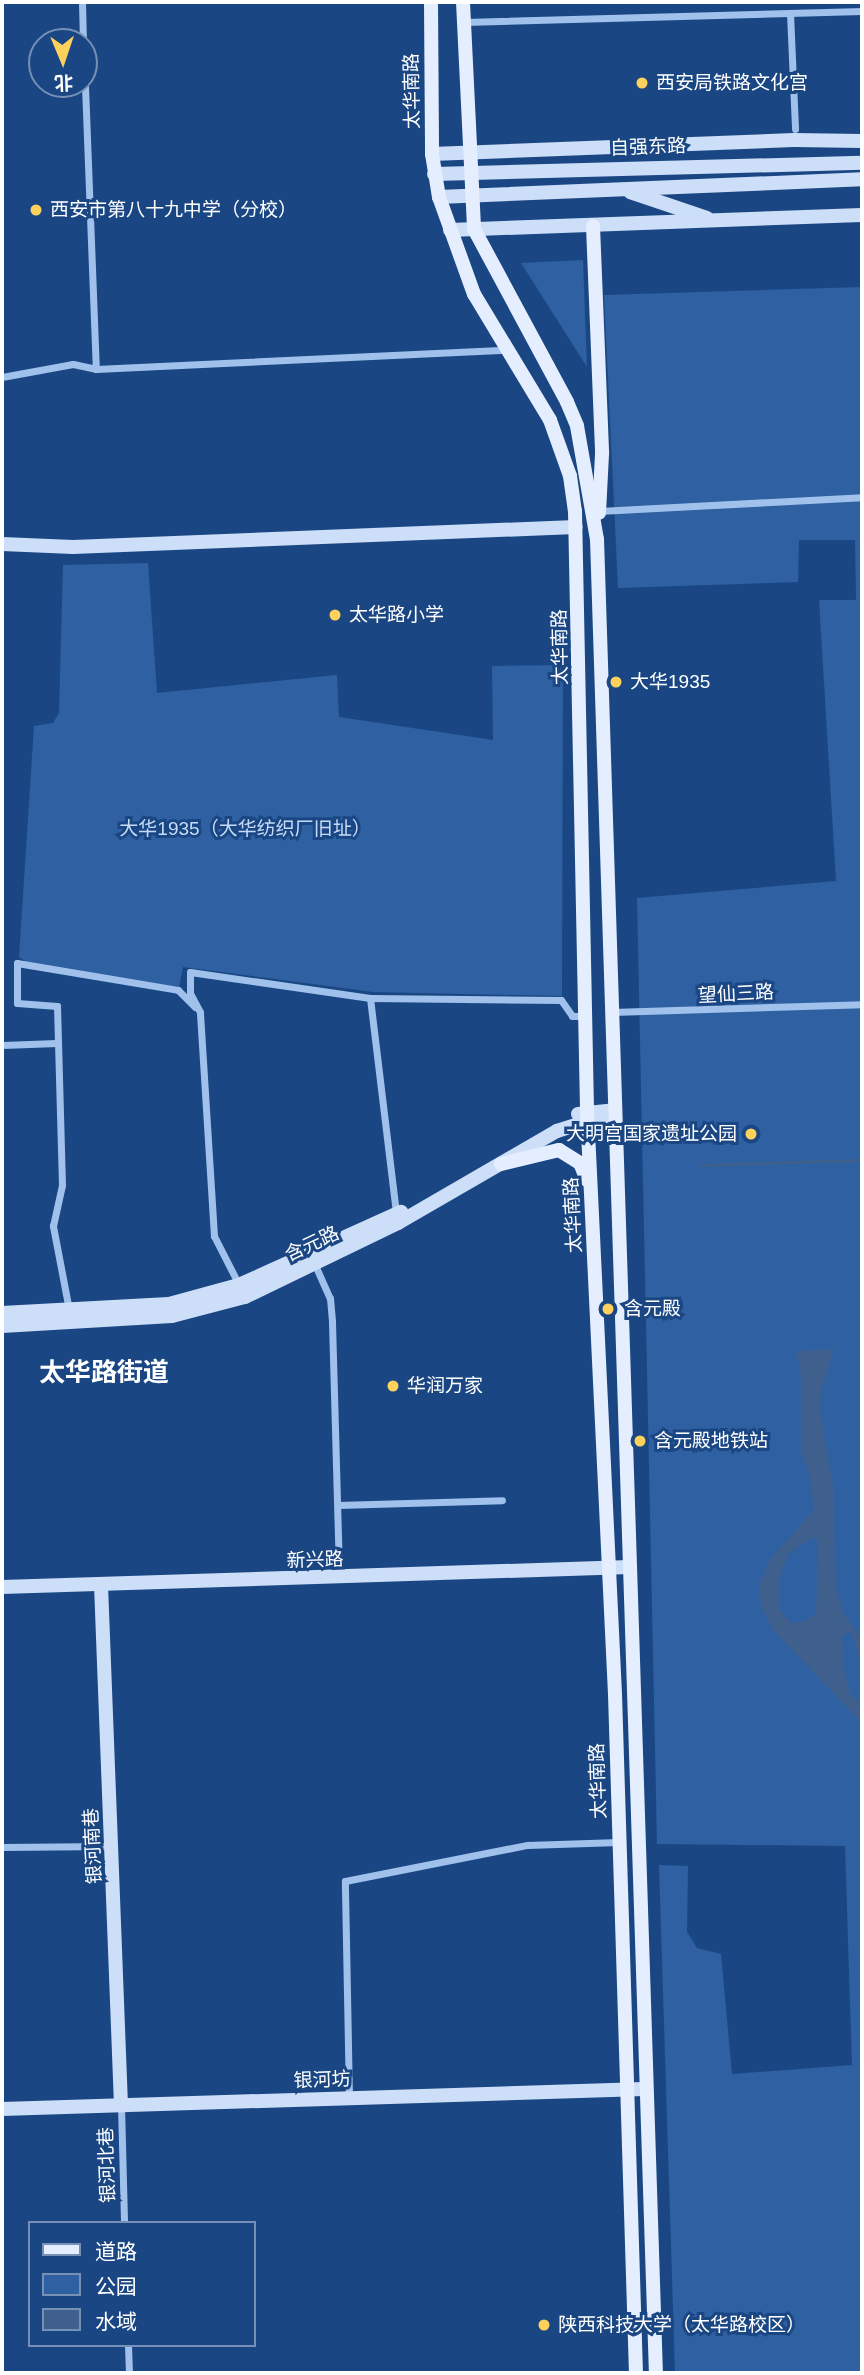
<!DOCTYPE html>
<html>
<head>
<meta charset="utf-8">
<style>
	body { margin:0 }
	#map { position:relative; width:864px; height:2375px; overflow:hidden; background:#1a4783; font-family:Helvetica,"Noto Sans SC",sans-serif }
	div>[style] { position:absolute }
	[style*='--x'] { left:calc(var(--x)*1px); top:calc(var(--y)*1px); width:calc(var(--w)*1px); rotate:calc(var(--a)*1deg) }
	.green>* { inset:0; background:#2e60a2 }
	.water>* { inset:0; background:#3f608d }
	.stream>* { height:2.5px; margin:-1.25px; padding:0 1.25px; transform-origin:1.25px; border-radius:1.25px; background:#3f608d }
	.street>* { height:7px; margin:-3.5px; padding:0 3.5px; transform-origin:3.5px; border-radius:3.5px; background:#a0c1eb }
	.secondary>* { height:14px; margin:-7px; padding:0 7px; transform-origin:7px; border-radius:7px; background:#ccdef8 }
	.primary>* { height:14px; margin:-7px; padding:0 7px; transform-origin:7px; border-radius:7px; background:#e4eeff }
	.dots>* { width:19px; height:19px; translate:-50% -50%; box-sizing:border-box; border:4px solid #1a4783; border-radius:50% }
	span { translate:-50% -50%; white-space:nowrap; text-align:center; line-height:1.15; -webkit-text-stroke:6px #1a4783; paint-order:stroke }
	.poi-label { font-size:19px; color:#fff }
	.left { translate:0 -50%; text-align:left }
	.right { translate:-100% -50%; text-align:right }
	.street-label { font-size:19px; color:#fff }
	.park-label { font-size:19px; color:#c5dbf8 }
	.district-label { font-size:26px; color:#fff; font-weight:700 }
	.frame { position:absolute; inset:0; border:4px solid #fff; pointer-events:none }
	.legend { position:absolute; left:28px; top:2221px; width:228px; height:126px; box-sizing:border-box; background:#1a4783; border:2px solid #7691b5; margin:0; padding:9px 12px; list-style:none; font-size:21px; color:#fff }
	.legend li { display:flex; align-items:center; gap:14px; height:35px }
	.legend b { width:35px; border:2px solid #7691b5 }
	.north { position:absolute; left:28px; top:28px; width:70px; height:70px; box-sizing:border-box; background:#1a4783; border:2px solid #7691b5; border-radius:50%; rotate:178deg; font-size:19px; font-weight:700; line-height:28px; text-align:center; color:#fff }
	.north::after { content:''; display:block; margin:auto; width:24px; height:32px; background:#fdd15c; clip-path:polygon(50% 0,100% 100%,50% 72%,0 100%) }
</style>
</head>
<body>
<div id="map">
	<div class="green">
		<i style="clip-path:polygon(583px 260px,587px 367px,521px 263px)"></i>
		<i style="clip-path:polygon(862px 287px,862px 2373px,675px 2373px,659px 1865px,688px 1866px,687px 1932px,697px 1948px,721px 1954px,732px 2074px,852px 2065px,845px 1846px,657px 1844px,637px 898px,836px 881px,819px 600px,856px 600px,855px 540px,799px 540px,798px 582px,618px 588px,604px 295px)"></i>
		<i style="clip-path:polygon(148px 563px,157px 693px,337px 675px,339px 717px,493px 740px,492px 666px,563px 665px,562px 996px,373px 992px,183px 967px,179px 987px,30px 964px,19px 957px,34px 726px,53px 723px,59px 713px,63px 565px)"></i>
	</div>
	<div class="water">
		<i style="clip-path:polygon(evenodd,834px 1349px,821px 1391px,820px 1411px,834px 1492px,835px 1583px,843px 1613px,862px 1640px,862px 1665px,850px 1632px,842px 1636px,844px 1670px,850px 1694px,862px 1704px,862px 1723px,774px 1631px,761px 1606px,759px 1584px,771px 1558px,814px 1510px,809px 1474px,801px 1453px,801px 1375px,796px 1351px,834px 1349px,814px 1537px,818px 1541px,816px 1613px,806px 1621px,791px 1623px,779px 1608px,779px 1580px,788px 1554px,814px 1537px)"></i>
	</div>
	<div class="stream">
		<i style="--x:701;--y:1165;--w:161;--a:-1.8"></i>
	</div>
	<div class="street">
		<i style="--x:82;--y:2;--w:40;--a:88.6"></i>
		<i style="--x:790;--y:13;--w:116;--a:87.5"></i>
		<i style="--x:465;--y:22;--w:397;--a:-1.6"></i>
		<i style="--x:84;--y:60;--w:309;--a:87.8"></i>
		<i style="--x:2;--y:377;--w:72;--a:-10.4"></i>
		<i style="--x:73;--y:364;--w:24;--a:12"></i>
		<i style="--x:96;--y:369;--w:410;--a:-2.7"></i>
		<i style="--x:599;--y:511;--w:263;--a:-3"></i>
		<i style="--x:370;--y:998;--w:217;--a:83.1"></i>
		<i style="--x:612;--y:1012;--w:250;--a:-1.8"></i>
		<i style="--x:2;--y:1045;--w:55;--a:-2.1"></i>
		<i style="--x:315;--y:1265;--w:36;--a:66"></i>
		<i style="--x:330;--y:1298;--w:24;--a:85"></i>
		<i style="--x:332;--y:1322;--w:255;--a:88.4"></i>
		<i style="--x:239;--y:1285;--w:55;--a:-117"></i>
		<i style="--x:214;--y:1236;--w:224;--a:-93.6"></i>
		<i style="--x:200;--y:1012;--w:21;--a:-118"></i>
		<i style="--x:190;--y:993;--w:21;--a:-90"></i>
		<i style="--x:190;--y:972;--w:182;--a:8.2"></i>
		<i style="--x:370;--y:998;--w:191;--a:0.6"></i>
		<i style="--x:561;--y:1000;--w:19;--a:55"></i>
		<i style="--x:572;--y:1016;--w:13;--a:0"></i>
		<i style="--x:69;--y:1310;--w:86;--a:-100.8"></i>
		<i style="--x:53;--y:1226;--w:42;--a:-77.6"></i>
		<i style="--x:62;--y:1185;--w:179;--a:-91.6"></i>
		<i style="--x:57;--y:1006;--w:40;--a:-175.7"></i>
		<i style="--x:17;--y:1003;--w:40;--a:-90"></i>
		<i style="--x:17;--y:963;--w:163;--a:9.5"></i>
		<i style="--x:178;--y:990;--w:24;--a:45"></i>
		<i style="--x:338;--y:1505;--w:164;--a:-1.7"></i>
		<i style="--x:2;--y:1847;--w:109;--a:-0.5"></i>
		<i style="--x:349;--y:2098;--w:217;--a:-91.1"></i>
		<i style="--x:345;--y:1881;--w:186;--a:-11.2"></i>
		<i style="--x:527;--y:1845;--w:92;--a:-1.9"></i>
		<i style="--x:121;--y:2106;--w:117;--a:88.5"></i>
		<i style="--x:128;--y:2345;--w:28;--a:88"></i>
	</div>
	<div class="secondary">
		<i style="--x:432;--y:154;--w:362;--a:-2.2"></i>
		<i style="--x:794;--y:140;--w:68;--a:0.8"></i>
		<i style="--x:434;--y:174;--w:428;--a:-1.5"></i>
		<i style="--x:630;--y:192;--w:81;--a:18.7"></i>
		<i style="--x:439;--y:197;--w:423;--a:-2.4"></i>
		<i style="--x:450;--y:230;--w:412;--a:-2.1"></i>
		<i style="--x:2;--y:544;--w:71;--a:2.4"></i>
		<i style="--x:73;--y:547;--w:503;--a:-2.28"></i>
		<i style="--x:578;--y:1114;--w:36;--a:-6"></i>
		<i style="--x:2;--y:1313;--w:167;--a:-3.1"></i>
		<i style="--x:169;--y:1304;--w:73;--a:-15.2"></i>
		<i style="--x:239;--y:1285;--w:178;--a:-24.3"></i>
		<i style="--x:2;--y:1326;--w:170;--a:-3.4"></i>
		<i style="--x:172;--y:1316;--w:75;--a:-14.6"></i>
		<i style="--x:245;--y:1297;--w:170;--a:-25.8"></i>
		<i style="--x:398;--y:1223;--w:184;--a:-30.1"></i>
		<i style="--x:557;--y:1131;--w:32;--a:-18"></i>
		<i style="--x:587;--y:1121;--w:28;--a:-2"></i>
		<i style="--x:101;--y:1585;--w:521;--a:87.8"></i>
		<i style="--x:2;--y:1587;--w:628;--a:-1.82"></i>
		<i style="--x:2;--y:2109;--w:642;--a:-1.78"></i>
	</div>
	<div class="primary">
		<i style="--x:431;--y:2;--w:152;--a:89.6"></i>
		<i style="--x:432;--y:154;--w:44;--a:80.8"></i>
		<i style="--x:439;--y:197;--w:103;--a:70.2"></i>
		<i style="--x:474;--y:294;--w:147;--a:58.9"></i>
		<i style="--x:550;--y:420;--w:59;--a:70.3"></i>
		<i style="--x:570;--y:476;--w:35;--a:82"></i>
		<i style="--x:575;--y:511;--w:600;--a:88.85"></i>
		<i style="--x:587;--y:1111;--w:584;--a:87.25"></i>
		<i style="--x:615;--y:1694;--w:679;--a:88.23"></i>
		<i style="--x:463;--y:2;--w:227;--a:87.2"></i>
		<i style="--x:474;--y:229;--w:196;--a:61.7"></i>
		<i style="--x:567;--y:402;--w:26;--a:67"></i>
		<i style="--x:577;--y:426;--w:115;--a:80"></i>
		<i style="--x:597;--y:539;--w:1835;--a:88.16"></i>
		<i style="--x:593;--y:226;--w:228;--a:87.7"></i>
		<i style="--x:602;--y:454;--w:59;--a:92.9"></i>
		<i style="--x:501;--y:1164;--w:60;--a:-13.6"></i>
		<i style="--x:559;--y:1150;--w:25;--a:32"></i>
		<i style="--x:580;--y:1163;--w:18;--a:68"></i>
	</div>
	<div class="dots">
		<i style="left:642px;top:83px;background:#fdd15c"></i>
		<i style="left:36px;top:210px;background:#fdd15c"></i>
		<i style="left:335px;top:615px;background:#fdd15c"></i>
		<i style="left:616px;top:682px;background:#fdd15c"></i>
		<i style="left:751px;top:1134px;background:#fdd15c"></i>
		<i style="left:608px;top:1309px;background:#fdd15c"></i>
		<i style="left:393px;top:1386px;background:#fdd15c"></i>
		<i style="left:640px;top:1441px;background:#fdd15c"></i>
		<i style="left:544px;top:2325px;background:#fdd15c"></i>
	</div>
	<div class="poi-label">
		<span class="left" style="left:656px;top:83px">西安局铁路文化宫</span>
		<span class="left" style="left:50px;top:210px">西安市第八十九中学（分校）</span>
		<span class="left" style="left:349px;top:615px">太华路小学</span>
		<span class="left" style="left:630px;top:682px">大华1935</span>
		<span class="right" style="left:737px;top:1134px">大明宫国家遗址公园</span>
		<span class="left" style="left:624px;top:1309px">含元殿</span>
		<span class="left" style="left:407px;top:1386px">华润万家</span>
		<span class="left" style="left:654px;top:1441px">含元殿地铁站</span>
		<span class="left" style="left:558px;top:2325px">陕西科技大学（太华路校区）</span>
	</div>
	<div class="street-label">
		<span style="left:412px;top:91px;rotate:-91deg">太华南路</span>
		<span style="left:648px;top:147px;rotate:-2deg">自强东路</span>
		<span style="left:560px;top:647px;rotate:-91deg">太华南路</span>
		<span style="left:736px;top:994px;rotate:-3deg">望仙三路</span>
		<span style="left:573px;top:1215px;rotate:-93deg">太华南路</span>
		<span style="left:312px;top:1244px;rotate:-25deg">含元路</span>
		<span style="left:315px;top:1560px;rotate:-2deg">新兴路</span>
		<span style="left:598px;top:1781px;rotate:-92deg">太华南路</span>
		<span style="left:93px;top:1846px;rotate:-93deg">银河南巷</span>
		<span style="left:322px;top:2080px;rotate:-2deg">银河坊</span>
		<span style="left:107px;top:2165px;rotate:-92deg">银河北巷</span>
	</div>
	<div class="park-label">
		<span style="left:245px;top:829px">大华1935（大华纺织厂旧址）</span>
	</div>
	<div class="district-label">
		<span style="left:104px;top:1373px">太华路街道</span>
	</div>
	<div class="frame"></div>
	<ul class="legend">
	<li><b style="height:9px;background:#e4eeff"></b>道路</li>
	<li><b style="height:19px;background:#2e60a2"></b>公园</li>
	<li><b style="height:19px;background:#3f608d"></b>水域</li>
	</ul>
	<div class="north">北</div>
</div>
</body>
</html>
